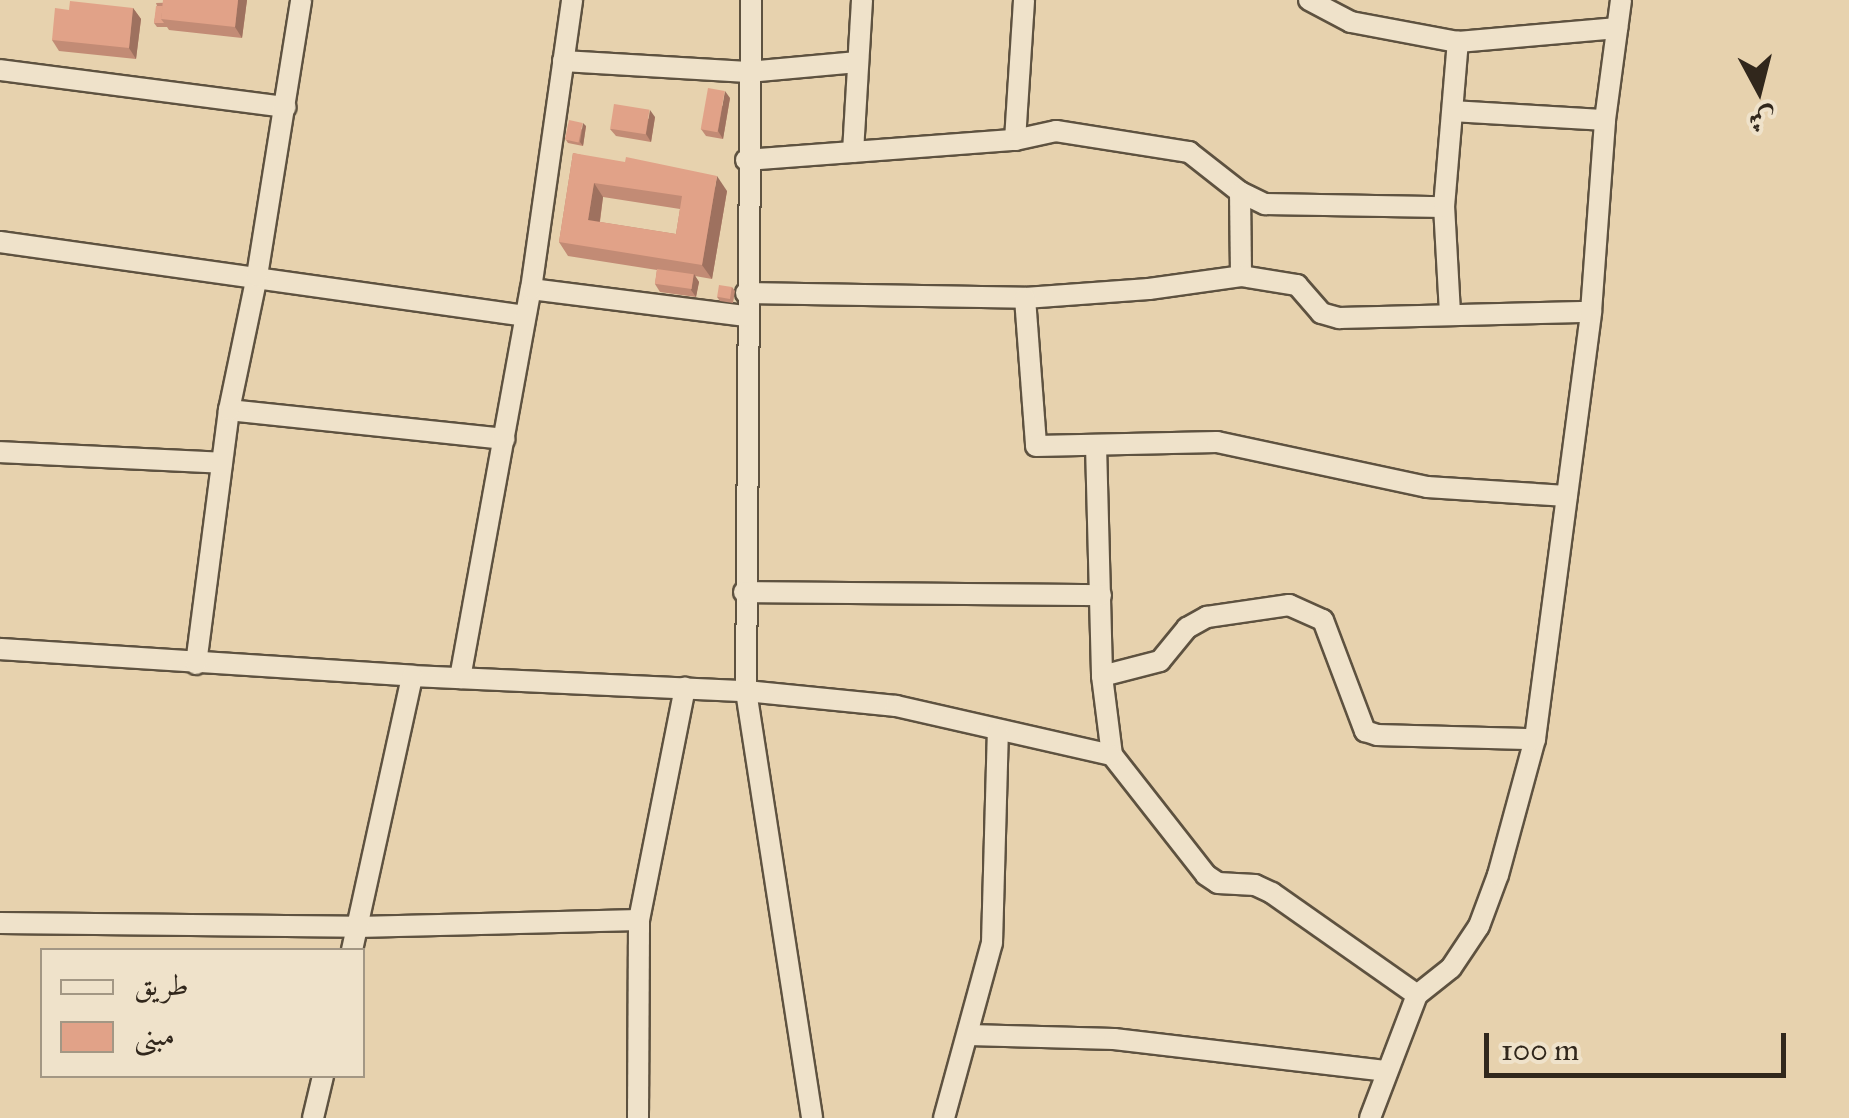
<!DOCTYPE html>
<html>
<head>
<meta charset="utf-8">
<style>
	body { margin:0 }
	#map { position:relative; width:1849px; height:1118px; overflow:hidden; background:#e7d2ae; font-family:"IM FELL Great Primer",Amiri,serif }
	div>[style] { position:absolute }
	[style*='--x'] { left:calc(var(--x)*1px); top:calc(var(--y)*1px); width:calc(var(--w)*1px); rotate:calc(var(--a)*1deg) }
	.roads { filter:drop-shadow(2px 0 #5e5240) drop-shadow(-2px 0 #5e5240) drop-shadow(0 2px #5e5240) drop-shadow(0 -2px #5e5240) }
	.street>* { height:20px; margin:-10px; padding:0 10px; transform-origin:10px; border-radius:10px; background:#efe2ca }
	.wall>* { inset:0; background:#c28b75 }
	.shaded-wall>* { inset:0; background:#9e715f }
	.building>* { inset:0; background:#e1a288; transform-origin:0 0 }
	span { translate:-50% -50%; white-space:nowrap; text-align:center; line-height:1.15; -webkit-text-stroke:9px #efe2ca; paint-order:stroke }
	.legend { position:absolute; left:40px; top:948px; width:325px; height:130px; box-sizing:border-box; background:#efe2ca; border:2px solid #a39784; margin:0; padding:12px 18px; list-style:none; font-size:30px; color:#31271c }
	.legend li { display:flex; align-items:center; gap:20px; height:50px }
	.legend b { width:50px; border:2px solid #a39784 }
	.north { position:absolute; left:1709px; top:40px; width:100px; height:100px; -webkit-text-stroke:8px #efe2ca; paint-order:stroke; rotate:173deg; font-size:28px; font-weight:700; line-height:40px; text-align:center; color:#31271c }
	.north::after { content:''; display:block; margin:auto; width:35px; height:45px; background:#31271c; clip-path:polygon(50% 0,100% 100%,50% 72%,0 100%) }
	.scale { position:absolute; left:1484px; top:1033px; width:302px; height:45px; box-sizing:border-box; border:5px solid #31271c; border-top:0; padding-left:12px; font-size:30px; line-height:35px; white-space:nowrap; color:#31271c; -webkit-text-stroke:8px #efe2ca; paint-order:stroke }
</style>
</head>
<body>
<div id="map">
	<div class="roads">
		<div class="street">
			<i style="--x:751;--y:0;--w:691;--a:90.41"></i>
			<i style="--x:746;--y:691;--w:432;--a:81.2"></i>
			<i style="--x:1309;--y:0;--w:47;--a:27.6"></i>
			<i style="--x:1351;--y:22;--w:109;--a:10.6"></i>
			<i style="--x:1458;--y:42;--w:160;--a:-5"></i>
			<i style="--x:563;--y:61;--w:185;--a:3.4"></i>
			<i style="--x:748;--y:72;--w:110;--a:-5.2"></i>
			<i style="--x:0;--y:70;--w:288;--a:7.4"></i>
			<i style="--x:1453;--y:111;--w:152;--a:3.4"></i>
			<i style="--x:1015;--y:140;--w:140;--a:-86.3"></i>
			<i style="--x:853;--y:152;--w:152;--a:-86.6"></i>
			<i style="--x:746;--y:160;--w:270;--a:-4.3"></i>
			<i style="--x:1015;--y:140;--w:42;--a:-12.4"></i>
			<i style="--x:1056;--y:131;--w:135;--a:9"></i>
			<i style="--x:1189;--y:152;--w:65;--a:38.1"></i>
			<i style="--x:1240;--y:192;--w:28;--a:26"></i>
			<i style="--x:1265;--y:204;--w:179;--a:1"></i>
			<i style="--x:1240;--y:192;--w:84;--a:89.3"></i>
			<i style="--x:0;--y:242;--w:530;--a:8.02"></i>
			<i style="--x:531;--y:289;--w:217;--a:7.2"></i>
			<i style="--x:746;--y:293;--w:279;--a:1"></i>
			<i style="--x:1025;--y:298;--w:124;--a:-4.2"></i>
			<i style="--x:1149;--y:289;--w:93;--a:-8"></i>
			<i style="--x:1241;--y:276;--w:57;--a:9.1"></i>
			<i style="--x:1297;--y:285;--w:37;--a:49"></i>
			<i style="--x:1321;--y:313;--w:19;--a:16"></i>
			<i style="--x:1339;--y:318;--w:252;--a:-1.4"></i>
			<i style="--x:1025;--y:298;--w:148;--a:85.7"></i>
			<i style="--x:1036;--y:446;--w:181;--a:-1.3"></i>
			<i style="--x:1217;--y:442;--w:215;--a:12.1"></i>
			<i style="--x:1427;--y:487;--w:140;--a:3.7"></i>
			<i style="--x:1450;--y:313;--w:106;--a:-93.2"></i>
			<i style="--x:1444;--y:207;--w:166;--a:-85.2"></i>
			<i style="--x:229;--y:410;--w:277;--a:6"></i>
			<i style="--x:1096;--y:445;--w:231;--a:88.5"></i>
			<i style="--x:1102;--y:676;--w:80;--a:82.8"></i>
			<i style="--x:1112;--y:755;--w:152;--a:51.9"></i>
			<i style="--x:1206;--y:875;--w:14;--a:34"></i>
			<i style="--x:1218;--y:883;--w:37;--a:3"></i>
			<i style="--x:1255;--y:885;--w:19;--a:25"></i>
			<i style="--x:1272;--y:893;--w:177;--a:35.1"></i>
			<i style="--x:0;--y:452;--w:222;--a:2.8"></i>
			<i style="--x:744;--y:592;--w:357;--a:0.5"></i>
			<i style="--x:0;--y:649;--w:413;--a:3.7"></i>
			<i style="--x:412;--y:676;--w:334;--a:2.6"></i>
			<i style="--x:746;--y:691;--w:151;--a:5.7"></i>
			<i style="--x:896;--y:706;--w:221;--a:12.8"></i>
			<i style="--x:196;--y:664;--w:256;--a:-82.6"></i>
			<i style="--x:229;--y:410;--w:137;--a:-78.2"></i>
			<i style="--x:257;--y:276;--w:279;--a:-80.9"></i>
			<i style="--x:1102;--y:676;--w:60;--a:-14.5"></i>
			<i style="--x:1160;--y:661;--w:43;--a:-50.7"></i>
			<i style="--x:1187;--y:628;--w:23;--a:-29"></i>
			<i style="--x:1207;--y:617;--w:83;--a:-8.3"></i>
			<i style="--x:1289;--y:605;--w:37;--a:24"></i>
			<i style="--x:1323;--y:620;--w:119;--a:69.3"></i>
			<i style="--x:1365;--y:731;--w:13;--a:18"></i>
			<i style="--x:1377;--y:735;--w:158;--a:1.5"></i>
			<i style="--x:460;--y:678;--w:395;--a:-79.7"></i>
			<i style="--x:531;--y:289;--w:292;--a:-81.9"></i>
			<i style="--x:0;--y:923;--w:357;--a:0.6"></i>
			<i style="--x:357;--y:927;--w:282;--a:-1.4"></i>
			<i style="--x:352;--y:950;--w:280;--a:-77.6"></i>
			<i style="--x:969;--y:1035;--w:145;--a:1.6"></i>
			<i style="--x:1114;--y:1039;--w:275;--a:6.7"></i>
			<i style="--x:313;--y:1118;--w:43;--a:-76.6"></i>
			<i style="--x:638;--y:1118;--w:198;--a:-89.7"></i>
			<i style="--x:639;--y:920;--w:237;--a:-78.8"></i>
			<i style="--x:944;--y:1118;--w:181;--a:-74.7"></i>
			<i style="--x:992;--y:943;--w:211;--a:-88.4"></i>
			<i style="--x:1370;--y:1118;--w:132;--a:-69.1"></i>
			<i style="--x:1417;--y:995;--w:43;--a:-38.5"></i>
			<i style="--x:1451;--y:968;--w:50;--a:-56.3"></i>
			<i style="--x:1479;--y:926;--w:54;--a:-69.6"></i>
			<i style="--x:1498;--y:875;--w:141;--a:-74.8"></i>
			<i style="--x:1535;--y:739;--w:431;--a:-82.5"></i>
			<i style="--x:1591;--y:312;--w:193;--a:-85.8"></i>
			<i style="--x:1605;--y:120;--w:121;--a:-82.4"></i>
		</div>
	</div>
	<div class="wall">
		<i style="clip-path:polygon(247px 0,242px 38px,169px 30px,167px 27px,157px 27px,154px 23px,157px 6px,156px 3px)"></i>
		<i style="clip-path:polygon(133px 8px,141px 19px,136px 59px,59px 51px,52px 40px,69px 10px)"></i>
		<i style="clip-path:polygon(730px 98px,723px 139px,706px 136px,701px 129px)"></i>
		<i style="clip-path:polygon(655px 117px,651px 142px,616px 136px,610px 129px)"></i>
		<i style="clip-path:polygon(586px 126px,583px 146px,568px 143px,566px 140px)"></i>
		<i style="clip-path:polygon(evenodd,573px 153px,727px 191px,712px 279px,695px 276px,699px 282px,696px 297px,660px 292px,655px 284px,657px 270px,568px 256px,559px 242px,573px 153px,603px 197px,680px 209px,676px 234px,600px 222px,603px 197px)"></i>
		<i style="clip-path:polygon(732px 287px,735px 291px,733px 303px,720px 301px,717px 297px)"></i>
	</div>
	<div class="shaded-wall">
		<i style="clip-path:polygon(238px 0,247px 0,242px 38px,235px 27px)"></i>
		<i style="clip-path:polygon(133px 8px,141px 19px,136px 59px,129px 48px)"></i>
		<i style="clip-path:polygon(725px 91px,730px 98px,723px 139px,718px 131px)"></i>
		<i style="clip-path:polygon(650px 110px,655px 117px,651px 142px,646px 134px)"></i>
		<i style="clip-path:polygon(583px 123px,586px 126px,583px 146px,580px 142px)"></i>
		<i style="clip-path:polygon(717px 176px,727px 191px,712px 279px,702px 265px)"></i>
		<i style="clip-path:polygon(594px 183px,603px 197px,598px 234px,588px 220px)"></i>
		<i style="clip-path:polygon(694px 274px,699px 282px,696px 297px,691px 290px)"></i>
	</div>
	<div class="building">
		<i style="clip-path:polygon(163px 0,238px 0,235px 27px,161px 19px)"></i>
		<i style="clip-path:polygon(70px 1px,133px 8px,129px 48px,52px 40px,55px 8px,69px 10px)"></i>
		<i style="clip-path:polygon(156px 6px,163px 6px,161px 19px,164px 23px,154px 23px)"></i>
		<i style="left:708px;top:88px;width:17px;height:42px;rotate:10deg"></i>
		<i style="left:614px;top:104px;width:36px;height:25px;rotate:9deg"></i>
		<i style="left:569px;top:120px;width:14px;height:20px;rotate:12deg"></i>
		<i style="clip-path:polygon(evenodd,573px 153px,625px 162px,626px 157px,717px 176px,702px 265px,559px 242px,573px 153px,594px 183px,682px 196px,676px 234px,588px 220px,594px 183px)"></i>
		<i style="left:657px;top:269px;width:37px;height:15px;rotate:8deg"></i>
		<i style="left:719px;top:285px;width:13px;height:12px;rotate:9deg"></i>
	</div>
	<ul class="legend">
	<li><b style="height:12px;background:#efe2ca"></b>طريق</li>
	<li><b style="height:28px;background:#e1a288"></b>مبنى</li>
	</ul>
	<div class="north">ش</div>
	<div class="scale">100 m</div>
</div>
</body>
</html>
